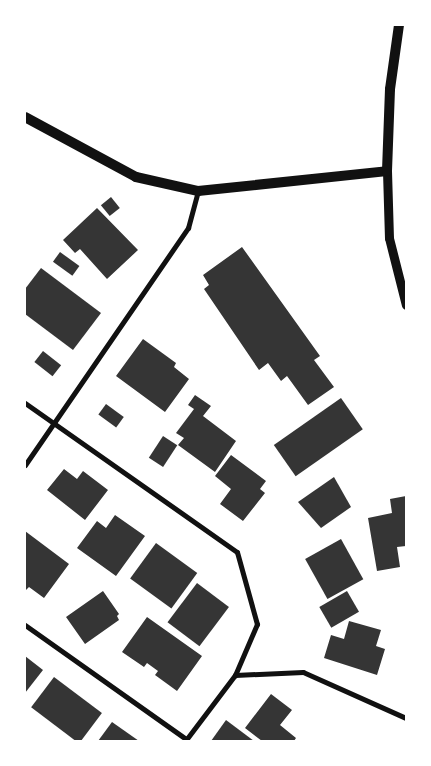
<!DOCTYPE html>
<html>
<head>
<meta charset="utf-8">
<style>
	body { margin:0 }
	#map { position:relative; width:431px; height:766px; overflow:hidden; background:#fff; font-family:Figtree,sans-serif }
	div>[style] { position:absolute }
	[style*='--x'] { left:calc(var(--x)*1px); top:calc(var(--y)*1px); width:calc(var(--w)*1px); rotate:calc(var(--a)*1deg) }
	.building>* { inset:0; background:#353535; transform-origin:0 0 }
	.minor>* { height:5px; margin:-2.5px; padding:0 2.5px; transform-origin:2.5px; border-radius:2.5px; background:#111 }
	.tertiary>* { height:9px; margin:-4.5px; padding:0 4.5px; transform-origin:4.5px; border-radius:4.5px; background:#111 }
	.secondary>* { height:10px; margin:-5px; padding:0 5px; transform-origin:5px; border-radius:5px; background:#111 }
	span { translate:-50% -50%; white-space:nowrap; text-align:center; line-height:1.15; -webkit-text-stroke:4px #fff; paint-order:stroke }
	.frame { position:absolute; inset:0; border:26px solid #fff; pointer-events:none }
</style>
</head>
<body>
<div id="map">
	<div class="building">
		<i style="left:111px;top:197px;width:14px;height:13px;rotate:51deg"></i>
		<i style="clip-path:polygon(97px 208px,138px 250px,107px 279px,80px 249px,75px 253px,63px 240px)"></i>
		<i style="clip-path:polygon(242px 247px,320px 356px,314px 360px,334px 387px,308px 405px,287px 376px,281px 381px,268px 363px,259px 370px,204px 289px,209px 285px,203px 275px)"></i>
		<i style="left:60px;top:252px;width:24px;height:12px;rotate:36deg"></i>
		<i style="clip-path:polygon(41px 268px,101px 313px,73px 350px,25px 314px,25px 289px)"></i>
		<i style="clip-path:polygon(143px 339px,176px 363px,174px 367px,189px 379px,165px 412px,116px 376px)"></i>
		<i style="left:43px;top:351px;width:23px;height:14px;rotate:38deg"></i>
		<i style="clip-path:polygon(195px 395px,211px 406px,203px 416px,236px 441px,215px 472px,178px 445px,184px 438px,176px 433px,194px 409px,188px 405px)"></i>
		<i style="left:341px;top:398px;width:38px;height:82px;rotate:55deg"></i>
		<i style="left:106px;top:404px;width:22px;height:13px;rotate:36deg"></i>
		<i style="left:163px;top:436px;width:17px;height:26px;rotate:33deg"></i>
		<i style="clip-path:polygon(231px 455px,266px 481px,260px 489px,265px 493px,243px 521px,220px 504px,231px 489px,215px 476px)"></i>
		<i style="clip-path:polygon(64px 469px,77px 479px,83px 471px,108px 490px,85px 520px,47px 490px)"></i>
		<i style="clip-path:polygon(334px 477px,351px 507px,321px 528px,298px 502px)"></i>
		<i style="clip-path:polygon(406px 496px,406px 546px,397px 547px,400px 567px,377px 571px,368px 518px,392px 513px,390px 499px)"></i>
		<i style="clip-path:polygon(115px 515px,145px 536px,116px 576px,77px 548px,97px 521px,106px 528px)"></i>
		<i style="clip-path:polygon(25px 531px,69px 564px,44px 598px,29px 587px,25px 591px)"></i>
		<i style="left:341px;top:539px;width:46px;height:41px;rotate:61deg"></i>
		<i style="left:156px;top:543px;width:51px;height:44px;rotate:36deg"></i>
		<i style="left:197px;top:583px;width:40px;height:49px;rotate:37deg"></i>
		<i style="clip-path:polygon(103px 591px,119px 614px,117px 616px,119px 620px,85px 644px,66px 617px)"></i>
		<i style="left:347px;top:591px;width:24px;height:32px;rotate:60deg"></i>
		<i style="clip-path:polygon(147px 617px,202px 656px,177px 691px,155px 675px,158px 671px,147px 663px,144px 667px,122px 652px)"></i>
		<i style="clip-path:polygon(349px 621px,381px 630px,376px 646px,385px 649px,377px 675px,324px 658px,331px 635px,344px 639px)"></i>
		<i style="clip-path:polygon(25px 656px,43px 670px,25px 693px)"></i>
		<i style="left:54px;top:677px;width:60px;height:38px;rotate:37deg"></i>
		<i style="clip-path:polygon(271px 694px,292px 710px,280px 725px,296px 738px,294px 741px,262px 741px,245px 728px)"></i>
		<i style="clip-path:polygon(226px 720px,254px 741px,211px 741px)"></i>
		<i style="clip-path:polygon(112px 722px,139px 741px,98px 741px)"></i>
	</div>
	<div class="minor">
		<i style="--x:25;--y:403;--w:259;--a:35.1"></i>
		<i style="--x:237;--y:552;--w:75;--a:74.5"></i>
		<i style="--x:257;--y:624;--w:56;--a:113.3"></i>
		<i style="--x:235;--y:675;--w:83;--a:127.1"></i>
		<i style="--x:25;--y:465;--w:288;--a:-55.5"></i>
		<i style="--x:188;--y:228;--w:38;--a:-75"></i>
		<i style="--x:25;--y:625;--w:197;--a:35.3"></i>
		<i style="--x:235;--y:675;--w:68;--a:-2.5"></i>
		<i style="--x:303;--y:672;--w:113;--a:24.1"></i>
	</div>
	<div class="tertiary">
		<i style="--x:387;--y:171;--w:67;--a:88.3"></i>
		<i style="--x:389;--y:238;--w:69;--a:75.8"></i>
	</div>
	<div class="secondary">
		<i style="--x:25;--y:117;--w:126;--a:28.4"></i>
		<i style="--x:136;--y:177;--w:64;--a:12.7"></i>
		<i style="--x:198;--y:191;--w:190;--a:-6"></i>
		<i style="--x:387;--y:171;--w:82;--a:-87.9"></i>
		<i style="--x:390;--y:89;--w:65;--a:-82"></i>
	</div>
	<div class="frame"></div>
</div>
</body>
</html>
